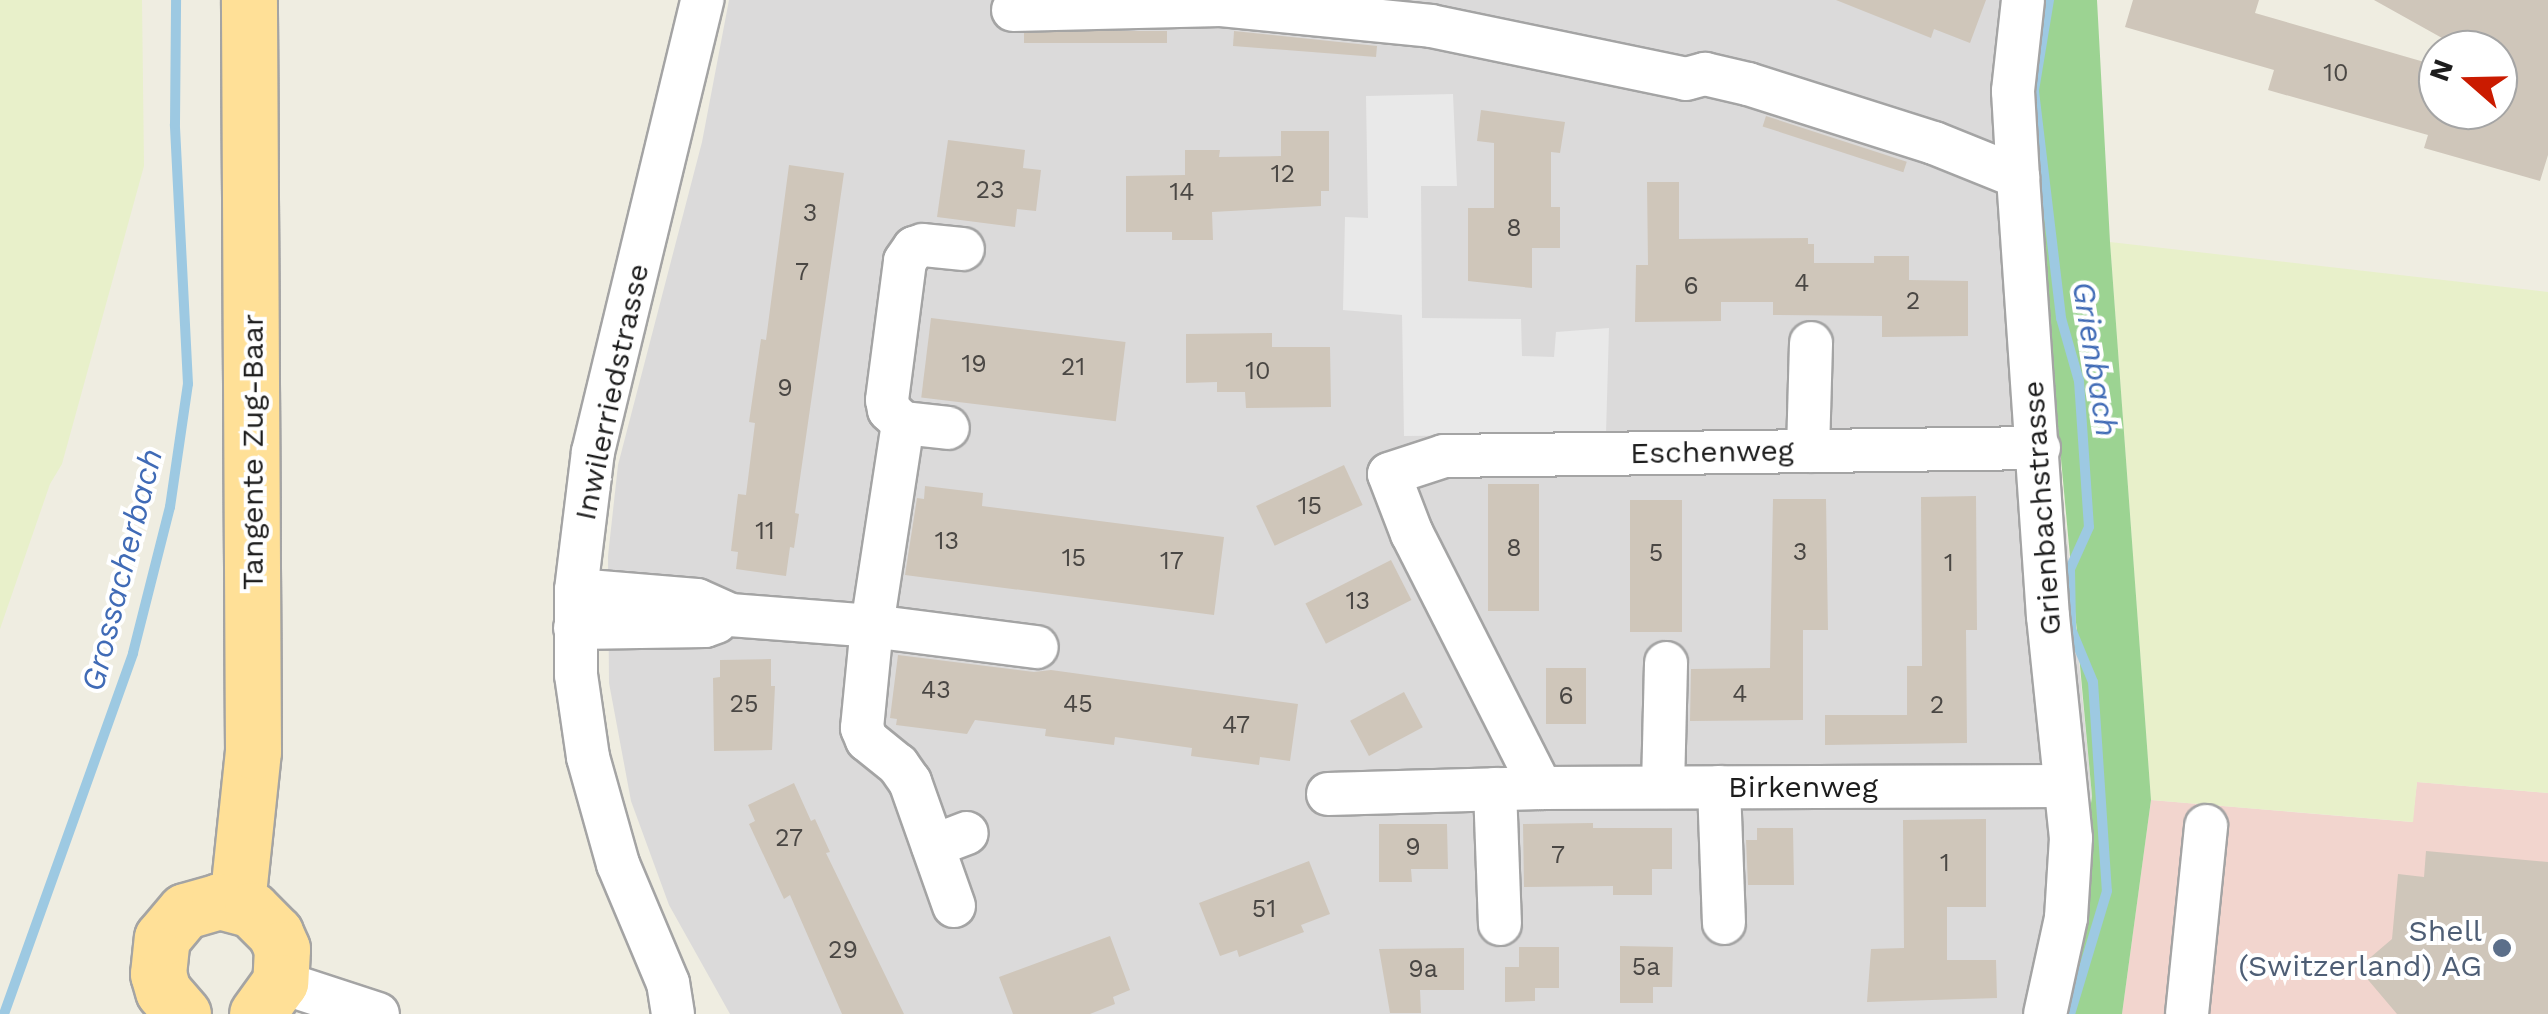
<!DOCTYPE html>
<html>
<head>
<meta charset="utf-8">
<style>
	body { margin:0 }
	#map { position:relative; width:2548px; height:1014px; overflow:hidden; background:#efede1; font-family:"Work Sans",sans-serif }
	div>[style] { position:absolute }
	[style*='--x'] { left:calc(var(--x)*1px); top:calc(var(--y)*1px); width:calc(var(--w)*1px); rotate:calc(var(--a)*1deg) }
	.residential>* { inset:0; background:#dbdada }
	.commercial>* { inset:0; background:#f2d5ce }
	.farmland>* { inset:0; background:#e8f0ca }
	.forest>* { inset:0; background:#9cd392 }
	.parking>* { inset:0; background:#e9e9e9 }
	.stream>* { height:10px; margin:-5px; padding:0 5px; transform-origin:5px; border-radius:5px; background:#9dc9e2 }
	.building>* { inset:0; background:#cfc6ba; transform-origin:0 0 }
	.roads { filter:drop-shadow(2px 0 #a4a4a4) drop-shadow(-2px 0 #a4a4a4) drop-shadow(0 2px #a4a4a4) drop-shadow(0 -2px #a4a4a4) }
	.minor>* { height:42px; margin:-21px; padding:0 21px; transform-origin:21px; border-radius:21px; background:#fff }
	.major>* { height:55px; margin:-27.5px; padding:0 27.5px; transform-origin:27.5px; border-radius:27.5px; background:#ffe097 }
	.dots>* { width:28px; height:28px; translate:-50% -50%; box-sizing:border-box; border:5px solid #fff; border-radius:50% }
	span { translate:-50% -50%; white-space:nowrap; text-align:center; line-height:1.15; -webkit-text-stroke:8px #fff; paint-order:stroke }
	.number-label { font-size:25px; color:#4a4744 }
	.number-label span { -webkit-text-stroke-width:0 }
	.street-label { font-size:30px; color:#1d1d1d }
	.service-label { font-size:30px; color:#4e5e75 }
	.right { translate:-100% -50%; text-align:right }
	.water-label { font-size:32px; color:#406bb6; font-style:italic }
	.north { position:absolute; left:2418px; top:30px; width:100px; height:100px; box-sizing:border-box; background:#fff; border:2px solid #a5a5a5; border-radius:50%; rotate:290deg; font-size:28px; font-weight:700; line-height:40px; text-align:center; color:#1d1d1d }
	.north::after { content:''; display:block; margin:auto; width:35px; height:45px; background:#ca1b00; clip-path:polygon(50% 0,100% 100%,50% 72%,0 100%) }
</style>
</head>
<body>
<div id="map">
	<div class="residential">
		<i style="clip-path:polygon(729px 0,2037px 0,2055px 413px,2092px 796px,2034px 1014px,730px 1014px,669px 905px,631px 801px,609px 683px,608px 556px,618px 465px,702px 142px)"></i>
	</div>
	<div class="commercial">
		<i style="clip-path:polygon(2417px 782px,2548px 793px,2548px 1014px,2122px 1014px,2151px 800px,2412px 822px)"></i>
	</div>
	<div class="farmland">
		<i style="clip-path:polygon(0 0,142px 0,144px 166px,62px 464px,50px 484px,0 629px)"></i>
		<i style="clip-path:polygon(2110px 242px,2548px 292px,2548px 793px,2417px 782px,2413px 822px,2151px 800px)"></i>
	</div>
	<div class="forest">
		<i style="clip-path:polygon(2037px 0,2097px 0,2110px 242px,2151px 800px,2122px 1014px,2062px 1014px,2092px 796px,2029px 111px)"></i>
	</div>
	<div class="parking">
		<i style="clip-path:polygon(1453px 94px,1457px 186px,1421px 186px,1422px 318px,1521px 319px,1522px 356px,1554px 357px,1556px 332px,1609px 328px,1606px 434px,1404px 436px,1402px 315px,1343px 310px,1345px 217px,1368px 218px,1366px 96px)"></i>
	</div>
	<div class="stream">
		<i style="--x:2049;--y:0;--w:92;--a:99.4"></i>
		<i style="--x:2034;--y:91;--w:229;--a:83.2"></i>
		<i style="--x:2061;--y:318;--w:66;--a:74.1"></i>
		<i style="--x:2079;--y:381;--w:146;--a:86.1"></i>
		<i style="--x:2089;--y:527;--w:46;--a:114.3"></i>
		<i style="--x:2070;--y:569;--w:60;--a:89"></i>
		<i style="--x:2071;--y:629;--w:57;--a:67.5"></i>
		<i style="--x:2093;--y:682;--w:209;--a:86.2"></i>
		<i style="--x:2107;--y:891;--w:128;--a:106.7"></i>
		<i style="--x:4;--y:1014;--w:383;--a:-70.3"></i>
		<i style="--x:133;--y:653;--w:151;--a:-75.8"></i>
		<i style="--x:170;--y:507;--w:124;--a:-81.7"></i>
		<i style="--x:188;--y:384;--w:260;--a:-92.9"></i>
		<i style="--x:175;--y:124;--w:124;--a:-89.5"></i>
	</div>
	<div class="building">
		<i style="clip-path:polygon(1836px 0,1986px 0,1970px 43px,1934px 29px,1931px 38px)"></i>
		<i style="clip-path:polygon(2133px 0,2259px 0,2255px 13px,2438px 66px,2438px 110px,2498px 110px,2498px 83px,2507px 86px,2511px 77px,2498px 70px,2498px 50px,2454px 38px,2451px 43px,2374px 0,2548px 0,2548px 155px,2540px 181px,2424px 148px,2428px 135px,2268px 90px,2274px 70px,2125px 27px)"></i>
		<i style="left:1167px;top:31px;width:12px;height:143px;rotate:90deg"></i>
		<i style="clip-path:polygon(1234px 31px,1377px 46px,1376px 57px,1233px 46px)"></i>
		<i style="clip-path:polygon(1481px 110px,1565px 122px,1560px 153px,1551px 152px,1551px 207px,1560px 207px,1560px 248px,1532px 248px,1532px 288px,1468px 281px,1468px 208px,1494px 208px,1494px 143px,1477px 141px)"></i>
		<i style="left:1766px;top:116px;width:148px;height:11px;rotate:18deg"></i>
		<i style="clip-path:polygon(1281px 131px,1329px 131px,1329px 191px,1321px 191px,1321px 206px,1212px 212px,1213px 240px,1172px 240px,1172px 232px,1126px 232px,1126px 176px,1185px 175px,1185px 150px,1220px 150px,1219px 157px,1281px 156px)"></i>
		<i style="clip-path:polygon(948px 140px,1025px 150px,1023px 168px,1041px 170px,1036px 211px,1017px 209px,1015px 227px,937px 217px)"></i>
		<i style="clip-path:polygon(789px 165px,844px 173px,795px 513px,799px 514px,794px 548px,790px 547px,786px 576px,736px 569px,738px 552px,731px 551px,738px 494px,746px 495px,755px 423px,749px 422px,761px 339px,766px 340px)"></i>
		<i style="clip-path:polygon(1647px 182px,1679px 182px,1679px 239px,1808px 238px,1808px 244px,1814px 244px,1814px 263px,1874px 263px,1874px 256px,1909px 256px,1909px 280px,1968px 281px,1968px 336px,1882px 337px,1882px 316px,1773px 315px,1773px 302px,1721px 302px,1721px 321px,1635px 322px,1636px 265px,1648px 265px)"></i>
		<i style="left:931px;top:318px;width:196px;height:80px;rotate:7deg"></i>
		<i style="clip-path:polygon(1272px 333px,1272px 347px,1330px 347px,1331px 407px,1246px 408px,1245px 392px,1217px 392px,1217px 382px,1186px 383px,1186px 334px)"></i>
		<i style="left:1344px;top:465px;width:44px;height:97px;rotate:65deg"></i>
		<i style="left:1488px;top:484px;width:51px;height:127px"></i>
		<i style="clip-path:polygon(925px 486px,983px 493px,982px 506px,1224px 537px,1214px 615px,905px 575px,917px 498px,924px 499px)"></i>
		<i style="clip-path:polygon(1976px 496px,1977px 630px,1966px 630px,1967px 743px,1825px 745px,1825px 715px,1907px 715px,1907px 666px,1922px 666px,1921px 497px)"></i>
		<i style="clip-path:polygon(1773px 499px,1826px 499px,1828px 630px,1803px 630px,1803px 720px,1690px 721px,1691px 669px,1770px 668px)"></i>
		<i style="left:1682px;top:500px;width:132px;height:52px;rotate:90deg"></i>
		<i style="left:1391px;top:560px;width:45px;height:96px;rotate:63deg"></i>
		<i style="clip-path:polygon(898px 655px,1034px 672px,1051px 670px,1298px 704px,1290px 761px,1260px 757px,1259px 765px,1191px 756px,1192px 748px,1115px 737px,1114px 745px,1045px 736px,1046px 729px,975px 720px,967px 734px,896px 725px,897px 719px,890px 718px)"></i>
		<i style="clip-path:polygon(771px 659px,771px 686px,775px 686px,772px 750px,714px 751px,713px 678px,720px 677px,720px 660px)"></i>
		<i style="left:1546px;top:668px;width:40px;height:56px"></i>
		<i style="left:1404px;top:692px;width:40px;height:61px;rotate:62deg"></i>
		<i style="clip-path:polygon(794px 783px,811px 821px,815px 819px,830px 852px,826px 853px,904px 1014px,842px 1014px,790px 895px,784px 899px,749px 824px,755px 821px,748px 805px)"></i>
		<i style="clip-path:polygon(1986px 819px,1986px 907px,1947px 907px,1947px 960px,1996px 960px,1997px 998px,1867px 1002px,1871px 949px,1904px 948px,1903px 820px)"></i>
		<i style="clip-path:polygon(1593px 823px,1593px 828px,1672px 828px,1672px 869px,1652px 869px,1652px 895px,1613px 895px,1613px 886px,1524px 887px,1523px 824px)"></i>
		<i style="clip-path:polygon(1379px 824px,1447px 824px,1448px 869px,1411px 869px,1412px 882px,1379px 882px)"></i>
		<i style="clip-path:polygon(1757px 828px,1793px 828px,1794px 885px,1748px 885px,1746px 840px,1757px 840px)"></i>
		<i style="clip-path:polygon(2426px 851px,2548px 862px,2548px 1014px,2397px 1014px,2358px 968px,2392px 939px,2398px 874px,2424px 877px)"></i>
		<i style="clip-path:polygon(1309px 861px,1330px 914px,1301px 925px,1304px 932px,1239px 957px,1237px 950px,1220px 956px,1199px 903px)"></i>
		<i style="clip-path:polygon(1110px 936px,1130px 990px,1113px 997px,1115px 1004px,1090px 1014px,1013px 1014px,999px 977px)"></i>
		<i style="clip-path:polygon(1620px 946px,1673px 947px,1672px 987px,1653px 987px,1653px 1003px,1620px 1003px)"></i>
		<i style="clip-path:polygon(1519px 947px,1559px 947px,1559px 988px,1535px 988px,1535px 1001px,1505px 1002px,1505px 967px,1519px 967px)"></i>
		<i style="clip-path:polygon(1464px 948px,1464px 990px,1420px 990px,1421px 1013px,1390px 1013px,1379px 949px)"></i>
	</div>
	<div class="roads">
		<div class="minor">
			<i style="--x:2023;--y:0;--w:92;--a:96.3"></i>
			<i style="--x:2013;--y:91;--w:86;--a:86.7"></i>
			<i style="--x:2018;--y:177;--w:440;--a:86.1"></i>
			<i style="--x:2048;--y:616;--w:223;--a:84.1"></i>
			<i style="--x:2071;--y:838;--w:80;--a:93.6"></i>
			<i style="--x:2066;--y:918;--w:98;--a:102.3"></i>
			<i style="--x:1013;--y:10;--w:208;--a:-1.4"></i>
			<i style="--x:1221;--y:5;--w:211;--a:5.7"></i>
			<i style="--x:1431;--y:26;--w:260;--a:11.7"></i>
			<i style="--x:1686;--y:79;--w:20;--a:-15"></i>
			<i style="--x:1705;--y:74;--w:44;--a:13.1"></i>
			<i style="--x:1748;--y:84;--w:195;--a:17.6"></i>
			<i style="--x:1934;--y:143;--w:91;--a:22"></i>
			<i style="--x:903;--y:423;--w:45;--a:6.3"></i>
			<i style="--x:1808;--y:451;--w:108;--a:-88.4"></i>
			<i style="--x:576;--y:590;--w:121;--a:4.7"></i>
			<i style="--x:697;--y:600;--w:36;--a:24"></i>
			<i style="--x:730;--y:615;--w:142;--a:4.4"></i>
			<i style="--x:872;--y:626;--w:166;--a:7.3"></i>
			<i style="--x:575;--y:628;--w:130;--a:-0.9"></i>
			<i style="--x:705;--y:626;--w:12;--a:-20"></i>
			<i style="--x:1663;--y:787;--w:124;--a:-88.6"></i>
			<i style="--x:1719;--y:787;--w:136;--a:87.9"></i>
			<i style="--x:1541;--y:788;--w:285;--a:-116.9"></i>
			<i style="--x:1412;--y:534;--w:64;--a:-111"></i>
			<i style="--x:1389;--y:474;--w:58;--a:-18.1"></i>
			<i style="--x:1444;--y:456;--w:595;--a:-0.77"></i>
			<i style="--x:1495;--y:789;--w:135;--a:87.9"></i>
			<i style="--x:1328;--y:794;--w:213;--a:-1.6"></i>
			<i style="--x:1541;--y:788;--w:523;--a:-0.22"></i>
			<i style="--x:933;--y:846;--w:36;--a:-21"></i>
			<i style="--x:954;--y:906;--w:132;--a:-109.5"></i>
			<i style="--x:910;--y:782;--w:21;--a:-125"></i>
			<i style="--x:898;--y:765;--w:40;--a:-141"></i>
			<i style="--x:867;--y:740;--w:13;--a:-113"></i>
			<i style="--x:862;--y:728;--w:102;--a:-84.4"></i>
			<i style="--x:872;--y:626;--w:205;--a:-81.3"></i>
			<i style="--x:903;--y:423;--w:19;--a:-137"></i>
			<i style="--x:889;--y:410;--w:10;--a:-101"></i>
			<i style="--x:887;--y:400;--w:140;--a:-82.6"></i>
			<i style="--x:905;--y:261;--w:16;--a:-55"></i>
			<i style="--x:914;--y:248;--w:9;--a:-18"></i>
			<i style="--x:923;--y:245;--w:40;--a:5.7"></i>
			<i style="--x:280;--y:982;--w:103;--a:18.1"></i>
			<i style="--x:673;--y:1014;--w:31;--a:-99"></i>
			<i style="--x:668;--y:983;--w:129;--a:-112.8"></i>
			<i style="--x:618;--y:864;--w:111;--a:-105.7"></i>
			<i style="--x:588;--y:757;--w:83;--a:-98.3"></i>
			<i style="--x:576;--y:675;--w:85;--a:-90"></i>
			<i style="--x:576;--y:590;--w:139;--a:-83"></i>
			<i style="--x:593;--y:452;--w:465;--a:-76.4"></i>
			<i style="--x:2187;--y:1014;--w:189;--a:-84.2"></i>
		</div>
		<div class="major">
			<i style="--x:237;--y:903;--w:153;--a:-84"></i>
			<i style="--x:253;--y:751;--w:751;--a:-90.31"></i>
			<i style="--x:183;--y:1014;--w:30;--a:-131"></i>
			<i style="--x:163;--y:991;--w:18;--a:-106"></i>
			<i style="--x:158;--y:974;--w:36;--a:-84"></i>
			<i style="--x:162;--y:938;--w:35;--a:-50"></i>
			<i style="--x:185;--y:911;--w:35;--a:-16"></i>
			<i style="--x:219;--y:901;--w:34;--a:15"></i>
			<i style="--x:252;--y:910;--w:33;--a:45"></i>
			<i style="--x:275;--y:933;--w:17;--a:66"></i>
			<i style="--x:282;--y:949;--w:33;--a:93"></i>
			<i style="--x:280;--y:982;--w:39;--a:126"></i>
		</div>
	</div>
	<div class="dots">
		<i style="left:2502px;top:948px;background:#5c6f8a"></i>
	</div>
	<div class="number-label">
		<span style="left:2336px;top:73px">10</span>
		<span style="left:1283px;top:174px">12</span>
		<span style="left:990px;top:190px">23</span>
		<span style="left:1182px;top:192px">14</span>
		<span style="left:810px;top:213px">3</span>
		<span style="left:1514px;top:228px">8</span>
		<span style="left:802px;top:272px">7</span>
		<span style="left:1802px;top:283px">4</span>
		<span style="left:1691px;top:286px">6</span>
		<span style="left:1913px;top:301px">2</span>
		<span style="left:974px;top:364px">19</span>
		<span style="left:1073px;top:367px">21</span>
		<span style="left:1258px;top:371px">10</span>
		<span style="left:785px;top:388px">9</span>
		<span style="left:1310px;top:506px">15</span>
		<span style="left:765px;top:531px">11</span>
		<span style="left:947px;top:541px">13</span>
		<span style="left:1514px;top:548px">8</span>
		<span style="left:1800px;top:552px">3</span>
		<span style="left:1656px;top:553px">5</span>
		<span style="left:1074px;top:558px">15</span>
		<span style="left:1172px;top:561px">17</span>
		<span style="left:1949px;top:563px">1</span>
		<span style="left:1358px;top:601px">13</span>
		<span style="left:936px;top:690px">43</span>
		<span style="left:1740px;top:694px">4</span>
		<span style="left:1566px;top:696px">6</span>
		<span style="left:744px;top:704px">25</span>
		<span style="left:1078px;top:704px">45</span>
		<span style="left:1937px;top:705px">2</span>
		<span style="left:1236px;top:725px">47</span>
		<span style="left:789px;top:838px">27</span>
		<span style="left:1413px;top:847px">9</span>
		<span style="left:1558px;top:855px">7</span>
		<span style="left:1945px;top:863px">1</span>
		<span style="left:1264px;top:909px">51</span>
		<span style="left:843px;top:950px">29</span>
		<span style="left:1646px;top:967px">5a</span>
		<span style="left:1423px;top:969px">9a</span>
	</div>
	<div class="street-label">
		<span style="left:612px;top:392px;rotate:-78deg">Inwilerriedstrasse</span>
		<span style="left:253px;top:452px;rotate:-90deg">Tangente Zug-Baar</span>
		<span style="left:1712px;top:452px;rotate:-1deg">Eschenweg</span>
		<span style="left:2042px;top:508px;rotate:-94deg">Grienbachstrasse</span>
		<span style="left:1803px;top:787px">Birkenweg</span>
	</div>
	<div class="service-label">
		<span class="right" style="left:2482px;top:948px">Shell<br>(Switzerland) AG</span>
	</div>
	<div class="water-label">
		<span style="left:2095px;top:359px;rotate:81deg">Grienbach</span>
		<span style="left:122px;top:570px;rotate:-76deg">Grossacherbach</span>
	</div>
	<div class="north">N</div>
</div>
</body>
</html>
